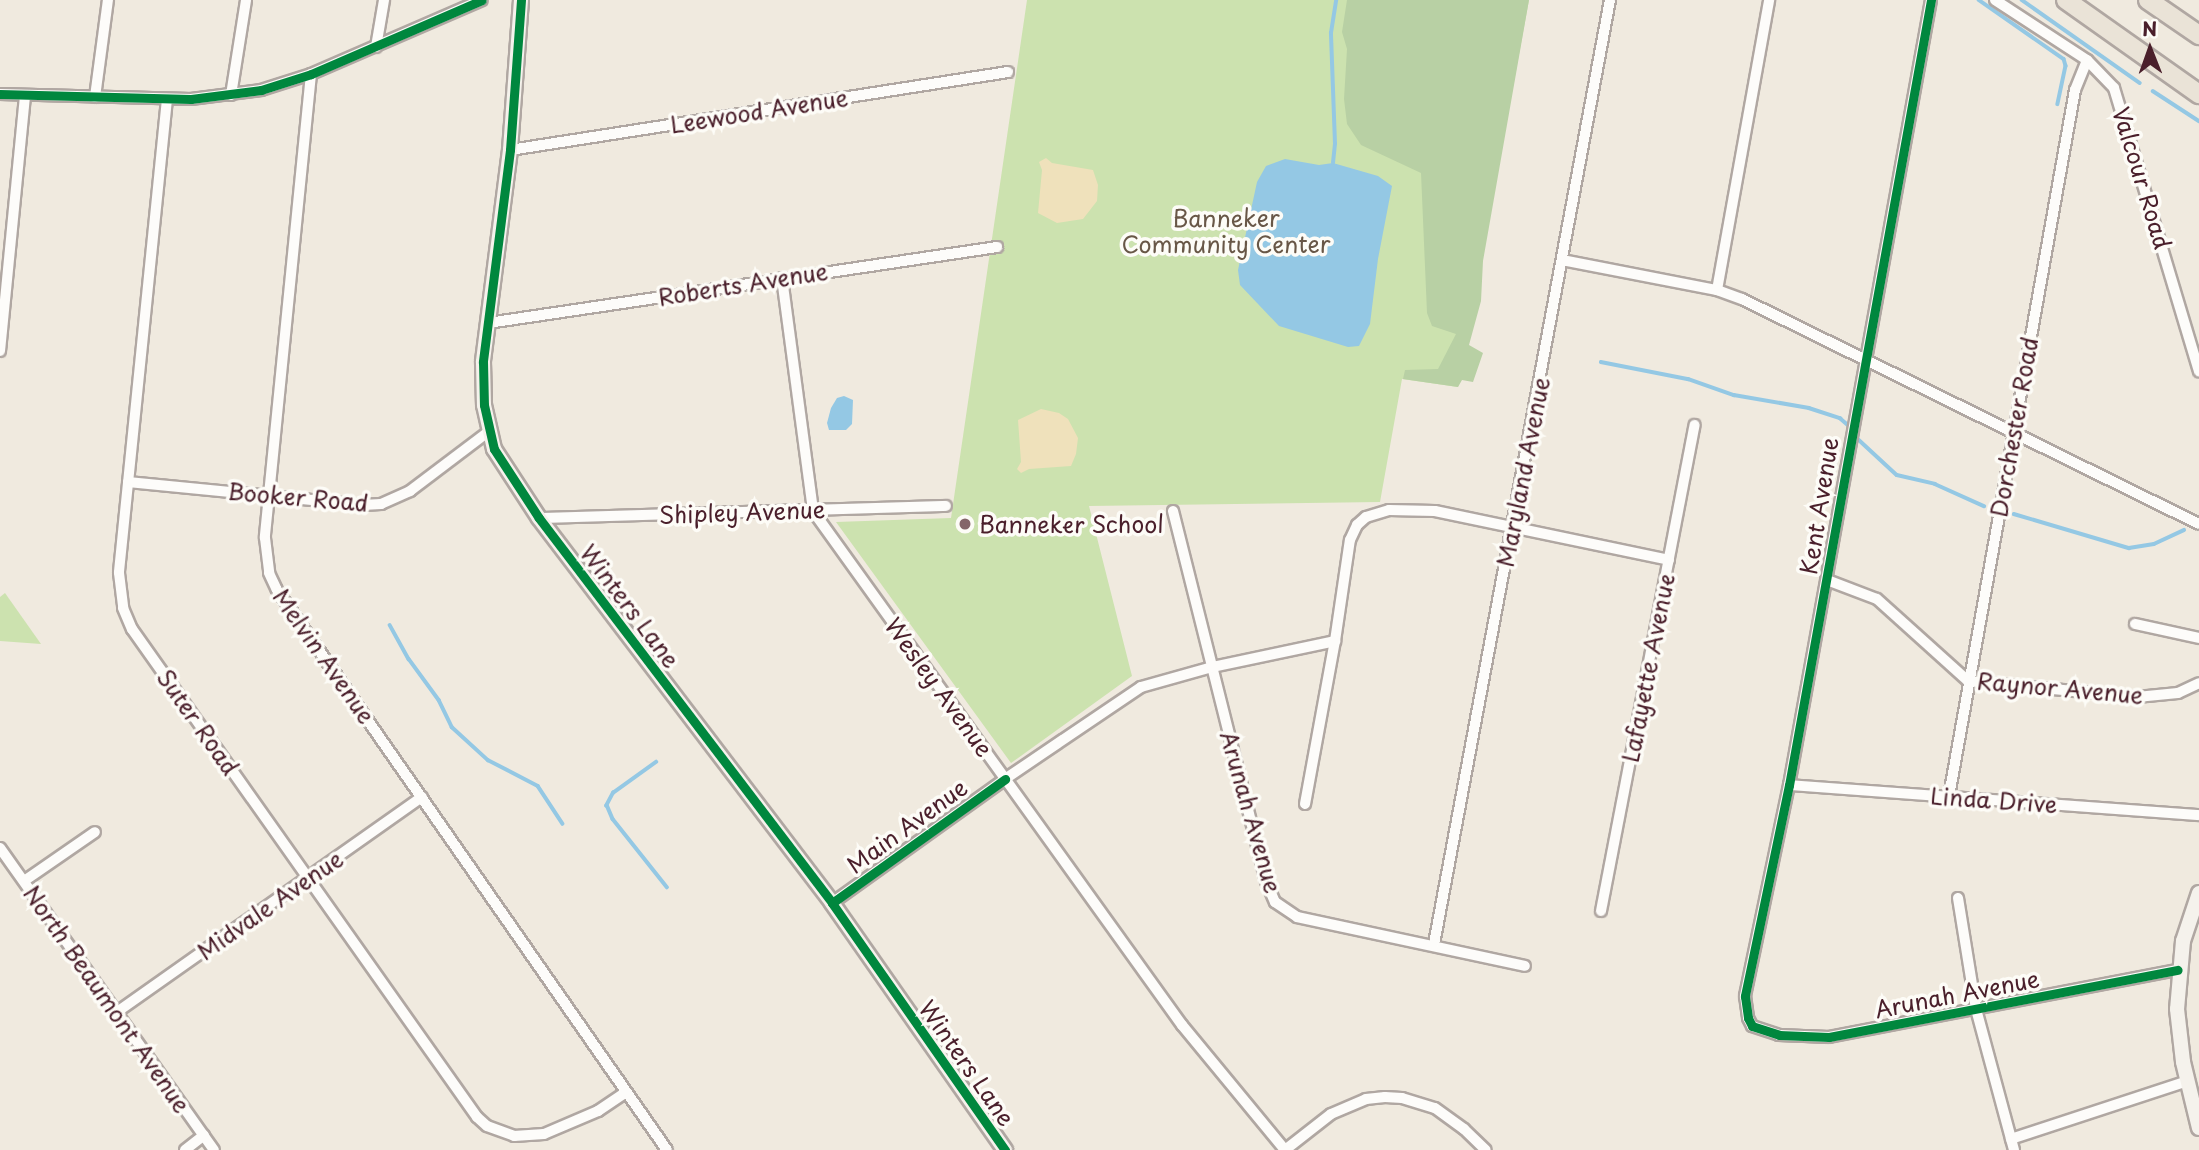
<!DOCTYPE html>
<html>
<head>
<meta charset="utf-8">
<style>
	body { margin:0 }
	#map { position:relative; width:2199px; height:1150px; overflow:hidden; background:#f0eadf; font-family:"Playpen Sans",sans-serif }
	div>[style] { position:absolute }
	[style*='--x'] { left:calc(var(--x)*1px); top:calc(var(--y)*1px); width:calc(var(--w)*1px); rotate:calc(var(--a)*1deg) }
	.green>* { inset:0; background:#cce2af }
	.forest>* { inset:0; background:#b8d0a4 }
	.sand>* { inset:0; background:#efe1bb }
	.water>* { inset:0; background:#94c8e4 }
	.stream>* { height:3.5px; margin:-1.75px; padding:0 1.75px; transform-origin:1.75px; border-radius:1.75px; background:#94c8e4 }
	.roads { filter:drop-shadow(2px 0 #b0a7a2) drop-shadow(-2px 0 #b0a7a2) drop-shadow(0 2px #b0a7a2) drop-shadow(0 -2px #b0a7a2) }
	.street>* { height:10px; margin:-5px; padding:0 5px; transform-origin:5px; border-radius:5px; background:#fdfcfa }
	.secondary>* { height:14px; margin:-7px; padding:0 7px; transform-origin:7px; border-radius:7px; background:#f5f2ec }
	.highway>* { height:18px; margin:-9px; padding:0 9px; transform-origin:9px; border-radius:9px; background:#eae3d7 }
	.cycleway>* { height:9px; margin:-4.5px; padding:0 4.5px; transform-origin:4.5px; border-radius:4.5px; background:#00873e }
	.dots>* { width:19px; height:19px; translate:-50% -50%; box-sizing:border-box; border:4px solid #fdfcf7; border-radius:50% }
	span { translate:-50% -50%; white-space:nowrap; text-align:center; line-height:1.15; -webkit-text-stroke:7px #fdfcf7; paint-order:stroke }
	.street-label { font-size:23px; color:#4a1f2b }
	.park-label { font-size:23px; color:#685747 }
	.poi-label { font-size:23px; color:#4a1f2b }
	.left { translate:0 -50%; text-align:left }
	.north { position:absolute; left:2115px; top:14px; width:70px; height:70px; -webkit-text-stroke:5px #fdfcf7; paint-order:stroke; rotate:359deg; font-size:19px; font-weight:700; line-height:28px; text-align:center; color:#4a1f2b }
	.north::after { content:''; display:block; margin:auto; width:24px; height:32px; background:#4a1f2b; clip-path:polygon(50% 0,100% 100%,50% 72%,0 100%) }
</style>
</head>
<body>
<div id="map">
	<div class="green">
		<i style="clip-path:polygon(1027px 0,1529px 0,1458px 387px,1402px 379px,1380px 502px,1089px 506px,1132px 676px,1011px 763px,836px 522px,951px 518px)"></i>
		<i style="clip-path:polygon(5px 593px,41px 644px,0 641px,0 597px)"></i>
	</div>
	<div class="forest">
		<i style="clip-path:polygon(1347px 0,1529px 0,1483px 261px,1481px 301px,1469px 345px,1483px 353px,1473px 382px,1462px 380px,1458px 387px,1403px 379px,1405px 370px,1438px 369px,1456px 334px,1432px 326px,1427px 313px,1421px 173px,1361px 145px,1347px 124px,1344px 99px,1347px 49px,1342px 32px)"></i>
	</div>
	<div class="sand">
		<i style="clip-path:polygon(1046px 158px,1052px 163px,1093px 170px,1098px 185px,1097px 201px,1083px 219px,1057px 223px,1038px 213px,1042px 170px,1039px 162px)"></i>
		<i style="clip-path:polygon(1041px 409px,1059px 413px,1068px 419px,1078px 438px,1076px 454px,1071px 466px,1029px 469px,1021px 473px,1017px 469px,1021px 462px,1018px 420px)"></i>
	</div>
	<div class="water">
		<i style="clip-path:polygon(1285px 159px,1319px 165px,1333px 163px,1378px 176px,1392px 186px,1378px 259px,1370px 324px,1359px 346px,1348px 347px,1279px 326px,1240px 285px,1238px 270px,1257px 182px,1266px 166px)"></i>
		<i style="clip-path:polygon(844px 396px,853px 400px,852px 424px,846px 430px,829px 430px,827px 423px,831px 408px,837px 398px)"></i>
	</div>
	<div class="stream">
		<i style="--x:1979;--y:0;--w:103;--a:34.8"></i>
		<i style="--x:2064;--y:59;--w:7;--a:74"></i>
		<i style="--x:2066;--y:66;--w:39;--a:102"></i>
		<i style="--x:2022;--y:0;--w:144;--a:35.1"></i>
		<i style="--x:2153;--y:91;--w:55;--a:33.1"></i>
		<i style="--x:1333;--y:163;--w:19;--a:-84"></i>
		<i style="--x:1335;--y:144;--w:111;--a:-92.1"></i>
		<i style="--x:1331;--y:33;--w:33;--a:-81"></i>
		<i style="--x:1601;--y:362;--w:89;--a:11.1"></i>
		<i style="--x:1688;--y:379;--w:49;--a:19.2"></i>
		<i style="--x:1734;--y:395;--w:76;--a:9.8"></i>
		<i style="--x:1809;--y:408;--w:33;--a:18"></i>
		<i style="--x:1840;--y:418;--w:11;--a:41"></i>
		<i style="--x:1857;--y:438;--w:54;--a:42.8"></i>
		<i style="--x:1897;--y:475;--w:39;--a:13"></i>
		<i style="--x:1935;--y:484;--w:54;--a:24.2"></i>
		<i style="--x:2014;--y:514;--w:120;--a:16.5"></i>
		<i style="--x:2129;--y:548;--w:25;--a:-9"></i>
		<i style="--x:2154;--y:544;--w:33;--a:-25"></i>
		<i style="--x:390;--y:625;--w:39;--a:61"></i>
		<i style="--x:409;--y:659;--w:51;--a:53.8"></i>
		<i style="--x:439;--y:700;--w:30;--a:64"></i>
		<i style="--x:452;--y:727;--w:49;--a:42.5"></i>
		<i style="--x:488;--y:760;--w:56;--a:27.5"></i>
		<i style="--x:538;--y:786;--w:45;--a:56.7"></i>
		<i style="--x:607;--y:805;--w:15;--a:67"></i>
		<i style="--x:613;--y:819;--w:87;--a:51.5"></i>
		<i style="--x:606;--y:806;--w:15;--a:-62"></i>
		<i style="--x:613;--y:793;--w:53;--a:-35.8"></i>
	</div>
	<div class="roads">
		<div class="street">
			<i style="--x:1931;--y:0;--w:798;--a:100.25"></i>
			<i style="--x:1789;--y:785;--w:216;--a:101.8"></i>
			<i style="--x:1745;--y:996;--w:22;--a:82"></i>
			<i style="--x:1748;--y:1018;--w:9;--a:63"></i>
			<i style="--x:1752;--y:1026;--w:28;--a:18"></i>
			<i style="--x:1779;--y:1035;--w:50;--a:2.3"></i>
			<i style="--x:1829;--y:1037;--w:355;--a:-10.9"></i>
			<i style="--x:1995;--y:0;--w:110;--a:33.1"></i>
			<i style="--x:2087;--y:60;--w:39;--a:46"></i>
			<i style="--x:2114;--y:88;--w:296;--a:73.3"></i>
			<i style="--x:376;--y:47;--w:48;--a:-80.3"></i>
			<i style="--x:311;--y:74;--w:466;--a:95.7"></i>
			<i style="--x:265;--y:538;--w:35;--a:83"></i>
			<i style="--x:269;--y:573;--w:19;--a:65"></i>
			<i style="--x:277;--y:590;--w:682;--a:55.15"></i>
			<i style="--x:0;--y:94;--w:191;--a:1.5"></i>
			<i style="--x:191;--y:99;--w:71;--a:-7.3"></i>
			<i style="--x:261;--y:90;--w:52;--a:-17.7"></i>
			<i style="--x:311;--y:74;--w:186;--a:-23.4"></i>
			<i style="--x:231;--y:95;--w:96;--a:-81"></i>
			<i style="--x:95;--y:97;--w:98;--a:-82.4"></i>
			<i style="--x:167;--y:99;--w:476;--a:95.8"></i>
			<i style="--x:119;--y:573;--w:35;--a:83"></i>
			<i style="--x:123;--y:608;--w:23;--a:67"></i>
			<i style="--x:132;--y:629;--w:598;--a:54.74"></i>
			<i style="--x:477;--y:1117;--w:13;--a:42"></i>
			<i style="--x:487;--y:1126;--w:29;--a:20"></i>
			<i style="--x:514;--y:1136;--w:30;--a:-4"></i>
			<i style="--x:544;--y:1134;--w:59;--a:-23.1"></i>
			<i style="--x:598;--y:1111;--w:34;--a:-34"></i>
			<i style="--x:510;--y:150;--w:504;--a:-8.9"></i>
			<i style="--x:1562;--y:260;--w:158;--a:11"></i>
			<i style="--x:1717;--y:290;--w:27;--a:20"></i>
			<i style="--x:1742;--y:299;--w:509;--a:26.21"></i>
			<i style="--x:782;--y:278;--w:235;--a:82.4"></i>
			<i style="--x:813;--y:511;--w:633;--a:54.33"></i>
			<i style="--x:1182;--y:1025;--w:162;--a:50.5"></i>
			<i style="--x:1717;--y:290;--w:295;--a:-79.8"></i>
			<i style="--x:488;--y:323;--w:515;--a:-8.49"></i>
			<i style="--x:0;--y:351;--w:257;--a:-84.4"></i>
			<i style="--x:128;--y:482;--w:236;--a:5.6"></i>
			<i style="--x:363;--y:505;--w:18;--a:-3"></i>
			<i style="--x:381;--y:504;--w:32;--a:-24"></i>
			<i style="--x:410;--y:491;--w:98;--a:-37.1"></i>
			<i style="--x:1173;--y:511;--w:382;--a:75.9"></i>
			<i style="--x:1266;--y:881;--w:23;--a:67"></i>
			<i style="--x:1275;--y:902;--w:27;--a:34"></i>
			<i style="--x:1297;--y:917;--w:233;--a:12.1"></i>
			<i style="--x:539;--y:518;--w:407;--a:-1.7"></i>
			<i style="--x:1827;--y:580;--w:53;--a:20.8"></i>
			<i style="--x:1877;--y:599;--w:122;--a:42"></i>
			<i style="--x:1968;--y:681;--w:170;--a:5.4"></i>
			<i style="--x:2137;--y:697;--w:41;--a:-5.6"></i>
			<i style="--x:2178;--y:693;--w:23;--a:-25"></i>
			<i style="--x:2135;--y:624;--w:66;--a:12.3"></i>
			<i style="--x:1789;--y:785;--w:411;--a:4.2"></i>
			<i style="--x:1949;--y:796;--w:717;--a:-79.88"></i>
			<i style="--x:2075;--y:90;--w:32;--a:-68"></i>
			<i style="--x:1305;--y:804;--w:166;--a:-79.6"></i>
			<i style="--x:1335;--y:641;--w:102;--a:-81.6"></i>
			<i style="--x:1350;--y:540;--w:17;--a:-65"></i>
			<i style="--x:1357;--y:525;--w:12;--a:-42"></i>
			<i style="--x:1366;--y:517;--w:24;--a:-17"></i>
			<i style="--x:1389;--y:510;--w:46;--a:1.2"></i>
			<i style="--x:1435;--y:511;--w:239;--a:11.8"></i>
			<i style="--x:0;--y:848;--w:370;--a:54.7"></i>
			<i style="--x:24;--y:881;--w:86;--a:-34.6"></i>
			<i style="--x:1958;--y:898;--w:112;--a:80.8"></i>
			<i style="--x:1976;--y:1009;--w:146;--a:74.9"></i>
			<i style="--x:832;--y:903;--w:213;--a:-35.6"></i>
			<i style="--x:1005;--y:779;--w:164;--a:-34.1"></i>
			<i style="--x:1141;--y:687;--w:74;--a:-15.7"></i>
			<i style="--x:1212;--y:667;--w:126;--a:-11.9"></i>
			<i style="--x:1601;--y:911;--w:495;--a:-79.1"></i>
			<i style="--x:1434;--y:944;--w:960;--a:-79.44"></i>
			<i style="--x:117;--y:1012;--w:373;--a:-35.2"></i>
			<i style="--x:2011;--y:1139;--w:185;--a:-18.2"></i>
			<i style="--x:185;--y:1150;--w:24;--a:-38"></i>
			<i style="--x:1285;--y:1150;--w:58;--a:-38"></i>
			<i style="--x:1331;--y:1114;--w:38;--a:-23"></i>
			<i style="--x:1366;--y:1099;--w:19;--a:-6"></i>
			<i style="--x:1385;--y:1097;--w:17;--a:3"></i>
			<i style="--x:1402;--y:1098;--w:34;--a:17"></i>
			<i style="--x:1435;--y:1108;--w:36;--a:36"></i>
			<i style="--x:1464;--y:1129;--w:30;--a:44"></i>
		</div>
		<div class="secondary">
			<i style="--x:521;--y:0;--w:150;--a:94.2"></i>
			<i style="--x:510;--y:150;--w:214;--a:97.3"></i>
			<i style="--x:483;--y:362;--w:43;--a:88.7"></i>
			<i style="--x:484;--y:405;--w:45;--a:77.2"></i>
			<i style="--x:494;--y:449;--w:82;--a:56.9"></i>
			<i style="--x:539;--y:518;--w:484;--a:52.7"></i>
			<i style="--x:832;--y:903;--w:302;--a:55"></i>
			<i style="--x:2199;--y:893;--w:51;--a:108.4"></i>
			<i style="--x:2183;--y:941;--w:68;--a:95"></i>
			<i style="--x:2177;--y:1009;--w:53;--a:83.5"></i>
			<i style="--x:2183;--y:1062;--w:68;--a:76.4"></i>
		</div>
		<div class="highway">
			<i style="--x:2066;--y:0;--w:163;--a:35.3"></i>
			<i style="--x:2148;--y:0;--w:62;--a:34.5"></i>
		</div>
	</div>
	<div class="cycleway">
		<i style="--x:521;--y:0;--w:150;--a:94.2"></i>
		<i style="--x:510;--y:150;--w:214;--a:97.3"></i>
		<i style="--x:483;--y:362;--w:43;--a:88.7"></i>
		<i style="--x:484;--y:405;--w:45;--a:77.2"></i>
		<i style="--x:494;--y:449;--w:82;--a:56.9"></i>
		<i style="--x:539;--y:518;--w:484;--a:52.7"></i>
		<i style="--x:832;--y:903;--w:302;--a:55"></i>
		<i style="--x:1931;--y:0;--w:798;--a:100.25"></i>
		<i style="--x:1789;--y:785;--w:216;--a:101.8"></i>
		<i style="--x:1745;--y:996;--w:22;--a:82"></i>
		<i style="--x:1748;--y:1018;--w:9;--a:63"></i>
		<i style="--x:1752;--y:1026;--w:28;--a:18"></i>
		<i style="--x:1779;--y:1035;--w:50;--a:2.3"></i>
		<i style="--x:1829;--y:1037;--w:355;--a:-10.9"></i>
		<i style="--x:0;--y:94;--w:191;--a:1.5"></i>
		<i style="--x:191;--y:99;--w:71;--a:-7.3"></i>
		<i style="--x:261;--y:90;--w:52;--a:-17.7"></i>
		<i style="--x:311;--y:74;--w:186;--a:-23.4"></i>
		<i style="--x:832;--y:903;--w:213;--a:-35.6"></i>
	</div>
	<div class="dots">
		<i style="left:965px;top:524px;background:#84666a"></i>
	</div>
	<div class="street-label">
		<span style="left:759px;top:111px;rotate:-9deg">Leewood Avenue</span>
		<span style="left:2142px;top:178px;rotate:73deg">Valcour Road</span>
		<span style="left:743px;top:284px;rotate:-9deg">Roberts Avenue</span>
		<span style="left:2014px;top:427px;rotate:-80deg">Dorchester Road</span>
		<span style="left:1523px;top:472px;rotate:-79deg">Maryland Avenue</span>
		<span style="left:298px;top:497px;rotate:5deg">Booker Road</span>
		<span style="left:1819px;top:506px;rotate:-81deg">Kent Avenue</span>
		<span style="left:742px;top:512px;rotate:-2deg">Shipley Avenue</span>
		<span style="left:630px;top:606px;rotate:53deg">Winters Lane</span>
		<span style="left:324px;top:656px;rotate:55deg">Melvin Avenue</span>
		<span style="left:1648px;top:668px;rotate:-79deg">Lafayette Avenue</span>
		<span style="left:939px;top:687px;rotate:54deg">Wesley Avenue</span>
		<span style="left:2060px;top:688px;rotate:5deg">Raynor Avenue</span>
		<span style="left:198px;top:722px;rotate:55deg">Suter Road</span>
		<span style="left:1994px;top:800px;rotate:4deg">Linda Drive</span>
		<span style="left:1251px;top:812px;rotate:74deg">Arunah Avenue</span>
		<span style="left:907px;top:826px;rotate:-36deg">Main Avenue</span>
		<span style="left:270px;top:905px;rotate:-35deg">Midvale Avenue</span>
		<span style="left:1957px;top:994px;rotate:-11deg">Arunah Avenue</span>
		<span style="left:107px;top:999px;rotate:55deg">North Beaumont Avenue</span>
		<span style="left:967px;top:1063px;rotate:55deg">Winters Lane</span>
	</div>
	<div class="park-label">
		<span style="left:1226px;top:231px">Banneker<br>Community Center</span>
	</div>
	<div class="poi-label">
		<span class="left" style="left:979px;top:524px">Banneker School</span>
	</div>
	<div class="north">N</div>
</div>
</body>
</html>
